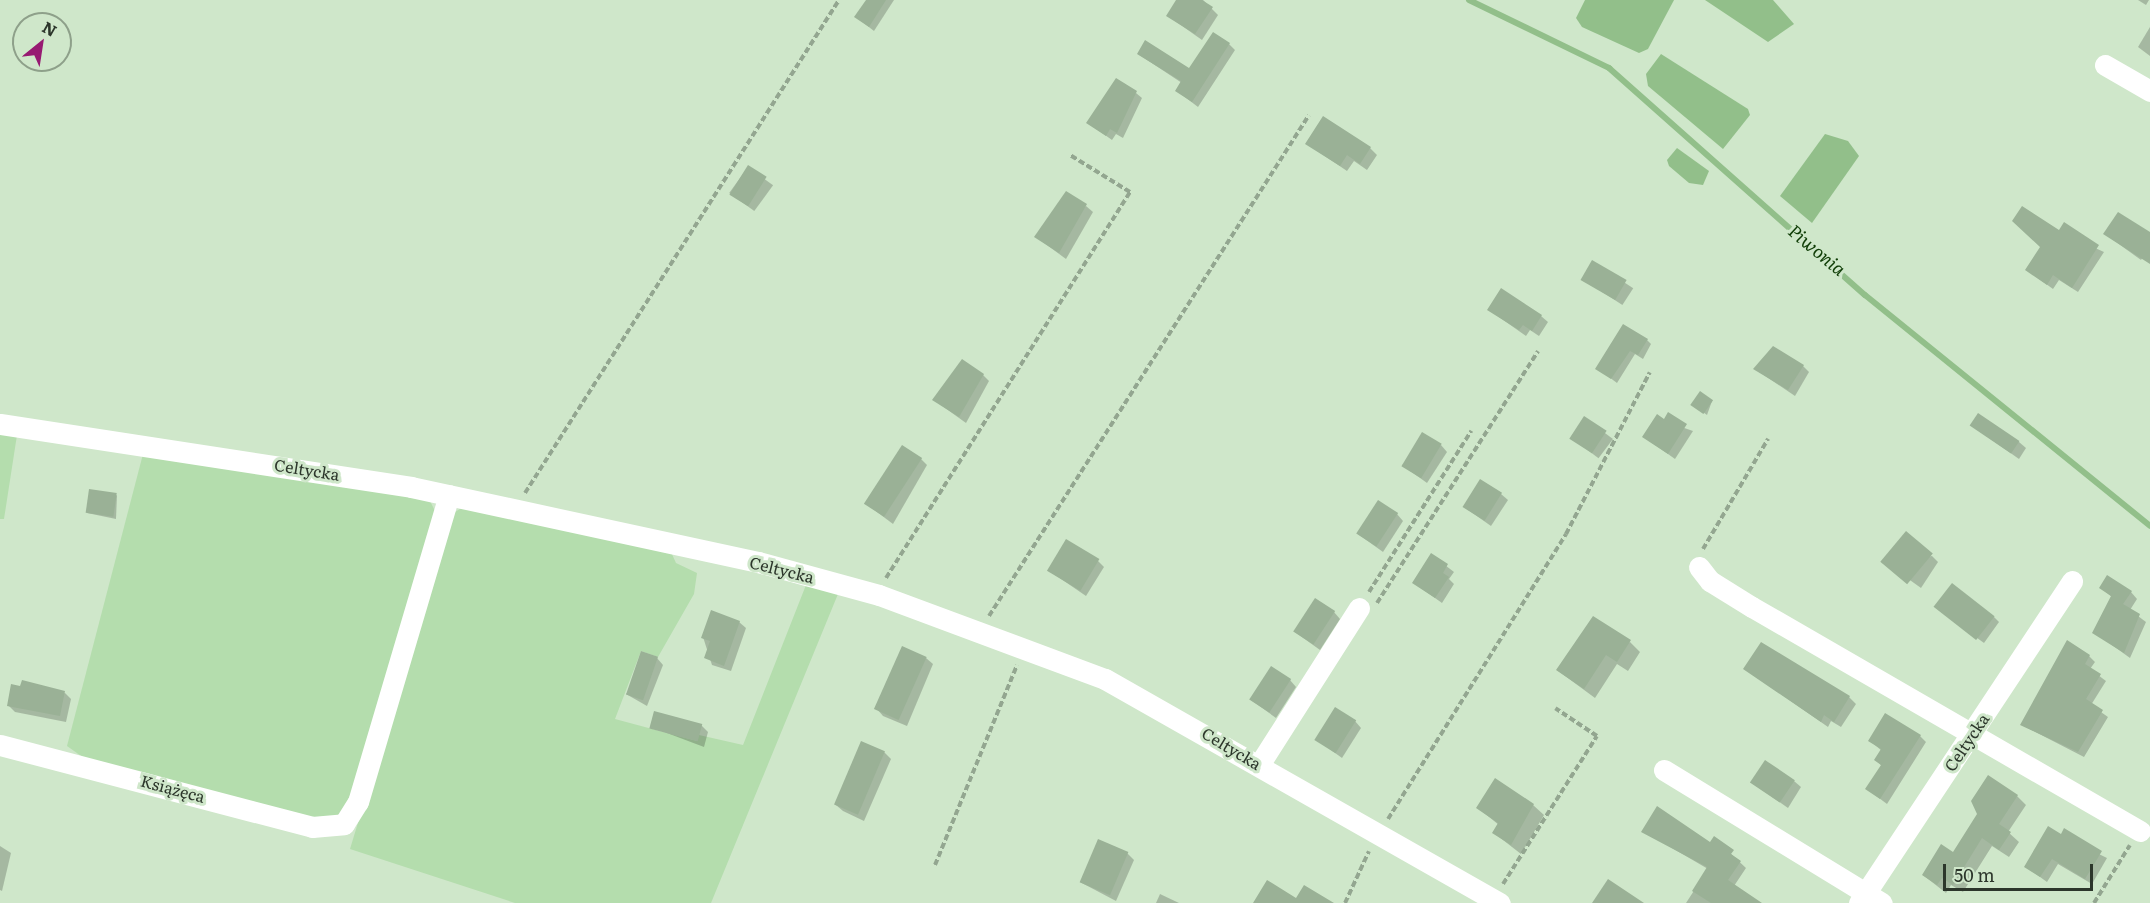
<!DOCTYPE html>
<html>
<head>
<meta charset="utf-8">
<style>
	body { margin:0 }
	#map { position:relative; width:2150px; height:903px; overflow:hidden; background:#cfe7ca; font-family:Literata,serif }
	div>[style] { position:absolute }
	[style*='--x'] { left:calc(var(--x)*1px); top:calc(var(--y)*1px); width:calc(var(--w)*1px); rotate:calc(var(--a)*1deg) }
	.green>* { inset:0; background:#b4ddad }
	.water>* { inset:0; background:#92bf8a }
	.shadow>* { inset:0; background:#0003; transform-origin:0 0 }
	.stream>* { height:6px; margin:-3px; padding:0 3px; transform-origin:3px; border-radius:3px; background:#92bf8a }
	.building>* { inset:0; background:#9ab196; transform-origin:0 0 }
	.path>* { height:4px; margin-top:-2px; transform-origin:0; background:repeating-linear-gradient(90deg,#93a690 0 6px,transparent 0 9px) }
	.minor>* { height:21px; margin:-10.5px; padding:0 10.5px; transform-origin:10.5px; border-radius:10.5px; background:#fff }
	span { translate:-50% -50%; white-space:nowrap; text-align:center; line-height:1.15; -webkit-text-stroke:6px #cfe7ca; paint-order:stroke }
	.street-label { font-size:16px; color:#2c362b }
	.water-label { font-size:18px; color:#0f3d06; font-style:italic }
	.north { position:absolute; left:12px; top:12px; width:60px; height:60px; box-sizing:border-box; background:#cfe7ca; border:2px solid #8ea08a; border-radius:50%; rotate:30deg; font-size:16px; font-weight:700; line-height:24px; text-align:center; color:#2c362b }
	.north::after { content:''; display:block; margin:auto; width:21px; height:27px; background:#971a72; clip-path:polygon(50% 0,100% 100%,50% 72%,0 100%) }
	.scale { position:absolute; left:1943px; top:864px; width:150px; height:27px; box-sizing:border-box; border:3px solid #2c362b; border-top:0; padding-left:8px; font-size:18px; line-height:21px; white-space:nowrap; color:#2c362b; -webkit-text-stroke:4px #cfe7ca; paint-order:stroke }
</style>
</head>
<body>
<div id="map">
	<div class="green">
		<i style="clip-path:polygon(0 433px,17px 435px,4px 519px,0 519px)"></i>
		<i style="clip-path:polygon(143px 454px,384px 492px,430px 501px,435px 511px,349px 808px,331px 822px,84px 758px,67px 746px)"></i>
		<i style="clip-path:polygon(463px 507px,671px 552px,676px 563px,697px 573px,694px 594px,658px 657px,641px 651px,615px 719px,697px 741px,699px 735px,743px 745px,806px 585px,838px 594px,711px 903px,515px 903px,350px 849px,452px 514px)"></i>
	</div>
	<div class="water">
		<i style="clip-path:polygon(1585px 0,1674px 0,1648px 49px,1639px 53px,1582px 27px,1576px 18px)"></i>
		<i style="clip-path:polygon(1705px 0,1773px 0,1794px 24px,1768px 42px)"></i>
		<i style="clip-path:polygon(1661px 54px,1748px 109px,1750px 115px,1723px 149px,1648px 86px,1646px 74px)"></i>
		<i style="clip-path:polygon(1825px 134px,1848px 141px,1859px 156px,1812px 223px,1780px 196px)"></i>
		<i style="clip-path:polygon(1677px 148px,1709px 171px,1703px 185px,1689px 183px,1669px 166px,1667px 160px)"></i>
	</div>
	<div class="shadow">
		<i style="clip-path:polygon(867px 0,894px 0,874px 31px,856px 17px)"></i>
		<i style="clip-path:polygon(1178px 0,1203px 0,1218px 15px,1202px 40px,1168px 16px)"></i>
		<i style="clip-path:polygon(2138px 0,2149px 0,2146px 5px)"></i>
		<i style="clip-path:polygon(2150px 27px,2150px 56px,2138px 47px)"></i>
		<i style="clip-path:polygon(1229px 44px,1235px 50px,1198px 107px,1177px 91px,1182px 83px,1138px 54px,1190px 70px)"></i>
		<i style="clip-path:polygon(1136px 93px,1142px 98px,1123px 138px,1116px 134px,1112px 140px,1088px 123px)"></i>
		<i style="clip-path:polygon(1307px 144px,1370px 148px,1377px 155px,1367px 170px,1354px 161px,1347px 171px)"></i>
		<i style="left:748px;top:167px;width:31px;height:32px;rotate:36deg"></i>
		<i style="clip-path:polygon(1086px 206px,1093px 212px,1066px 259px,1036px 237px)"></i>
		<i style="clip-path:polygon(2060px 232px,2104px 252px,2078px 292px,2059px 280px,2053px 289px,2027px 270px)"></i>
		<i style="clip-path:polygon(2105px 234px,2150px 235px,2150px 246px,2141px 260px)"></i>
		<i style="left:1593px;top:262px;width:48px;height:20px;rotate:33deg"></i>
		<i style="clip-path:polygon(1489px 310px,1541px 316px,1548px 322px,1539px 336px,1530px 330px,1526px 336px)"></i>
		<i style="clip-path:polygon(1647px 340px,1651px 344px,1643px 359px,1635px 354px,1617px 383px,1597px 368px)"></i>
		<i style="clip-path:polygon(1803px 366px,1809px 372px,1795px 396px,1755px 369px)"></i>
		<i style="clip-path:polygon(983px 375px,989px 381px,966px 423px,934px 400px)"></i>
		<i style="clip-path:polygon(1712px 401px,1707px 415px,1696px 407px)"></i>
		<i style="left:1585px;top:418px;width:35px;height:24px;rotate:37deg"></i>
		<i style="clip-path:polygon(1664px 421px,1693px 431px,1675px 459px,1644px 437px)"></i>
		<i style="clip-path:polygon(1972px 426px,2019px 442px,2026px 448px,2019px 459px)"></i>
		<i style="clip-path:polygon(1441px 445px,1447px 452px,1427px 483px,1402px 465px)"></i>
		<i style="clip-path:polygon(921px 459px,927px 465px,893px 524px,869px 506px)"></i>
		<i style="clip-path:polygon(1501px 494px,1508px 500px,1491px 526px,1464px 507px)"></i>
		<i style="clip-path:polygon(117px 495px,116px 519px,87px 513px)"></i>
		<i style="clip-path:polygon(1397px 514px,1403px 521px,1383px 552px,1358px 534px)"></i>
		<i style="clip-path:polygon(1432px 555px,1454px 572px,1449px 579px,1454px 584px,1442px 603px,1414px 583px)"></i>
		<i style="clip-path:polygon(1932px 556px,1938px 562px,1921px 588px,1886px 563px)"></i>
		<i style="clip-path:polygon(1098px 561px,1104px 567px,1086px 596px,1048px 570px)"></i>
		<i style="clip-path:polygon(2101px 588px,2131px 592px,2137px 599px,2130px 610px,2146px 622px,2130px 658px,2094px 632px,2112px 597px)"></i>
		<i style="clip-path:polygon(1936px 608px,1994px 617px,1999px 622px,1984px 643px)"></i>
		<i style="clip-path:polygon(1334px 612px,1340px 619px,1320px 650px,1295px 632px)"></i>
		<i style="clip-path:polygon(739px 622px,746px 628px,731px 671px,712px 665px,703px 637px)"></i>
		<i style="clip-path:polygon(1630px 642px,1640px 652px,1628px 671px,1617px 664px,1595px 698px,1557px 670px)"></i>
		<i style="clip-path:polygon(2089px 656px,2095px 662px,2090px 669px,2106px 681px,2091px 705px,2108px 717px,2084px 757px,2022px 725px)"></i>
		<i style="clip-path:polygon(657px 658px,663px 665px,647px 706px,626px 694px)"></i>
		<i style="clip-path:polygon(926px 658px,933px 664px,907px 726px,883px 716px,877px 709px)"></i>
		<i style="clip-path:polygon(1745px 669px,1849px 697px,1856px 704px,1841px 727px,1831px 721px,1828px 727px)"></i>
		<i style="clip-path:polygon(1290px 680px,1296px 687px,1276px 718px,1251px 700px)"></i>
		<i style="clip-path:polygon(65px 693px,71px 699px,66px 722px,15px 712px,8px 705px)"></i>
		<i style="clip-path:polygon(1355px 721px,1361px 728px,1342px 758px,1317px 740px)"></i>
		<i style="clip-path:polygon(701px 725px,708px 732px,704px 747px,651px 727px)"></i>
		<i style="clip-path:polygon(1920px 736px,1926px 742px,1887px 804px,1867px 789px,1882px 766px,1876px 760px,1882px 751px,1869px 740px)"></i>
		<i style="clip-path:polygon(884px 752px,891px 759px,864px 821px,843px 811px,836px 805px)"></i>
		<i style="clip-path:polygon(1794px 781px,1801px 787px,1788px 808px,1752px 783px)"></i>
		<i style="clip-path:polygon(2017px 796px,2026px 805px,2008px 832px,2019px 842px,2009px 857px,1992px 846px,1963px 892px,1951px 885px,1946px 893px,1923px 875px,1953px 854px,1978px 815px)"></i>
		<i style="clip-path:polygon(1533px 805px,1544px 815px,1521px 854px,1494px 833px,1499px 825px,1478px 808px)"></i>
		<i style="clip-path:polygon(1643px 831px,1710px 844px,1714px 838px,1746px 868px,1734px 886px,1759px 903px,1686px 903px,1708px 869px)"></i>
		<i style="clip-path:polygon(2062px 836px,2107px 858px,2092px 884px,2058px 864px,2047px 882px,2026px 867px)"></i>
		<i style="clip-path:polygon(0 846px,11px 853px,2px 891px,0 890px)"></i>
		<i style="clip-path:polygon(1127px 853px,1134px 860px,1116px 901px,1080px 882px)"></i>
		<i style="clip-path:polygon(1160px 894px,1179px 903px,1156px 903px)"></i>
	</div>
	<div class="stream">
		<i style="--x:1469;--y:0;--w:156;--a:25.9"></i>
		<i style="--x:1609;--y:68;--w:342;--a:41.6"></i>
		<i style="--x:1865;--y:295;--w:367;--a:39"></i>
	</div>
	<div class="building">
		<i style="clip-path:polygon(866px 0,886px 0,869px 27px,854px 17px)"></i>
		<i style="clip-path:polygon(1176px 0,1202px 0,1213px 7px,1195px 34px,1166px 16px)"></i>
		<i style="clip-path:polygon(1213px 32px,1230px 43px,1192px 102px,1175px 91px,1181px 81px,1137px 54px,1145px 40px,1189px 68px)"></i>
		<i style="clip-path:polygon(1116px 78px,1137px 91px,1117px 133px,1110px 129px,1106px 136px,1086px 123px)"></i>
		<i style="clip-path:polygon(1323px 116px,1371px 147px,1360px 164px,1347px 155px,1340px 166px,1305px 144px)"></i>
		<i style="left:748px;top:165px;width:22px;height:35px;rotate:32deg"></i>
		<i style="clip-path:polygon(1066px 191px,1087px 204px,1059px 253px,1034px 237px)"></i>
		<i style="clip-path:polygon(2022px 206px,2059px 230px,2064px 222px,2099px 245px,2072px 288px,2053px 275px,2047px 285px,2025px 270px,2040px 247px,2012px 221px)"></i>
		<i style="clip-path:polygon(2118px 212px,2150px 232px,2150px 264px,2103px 234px)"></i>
		<i style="left:1592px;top:260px;width:40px;height:23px;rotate:30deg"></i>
		<i style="clip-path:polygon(1501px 288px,1542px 315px,1532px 331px,1523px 325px,1519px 330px,1487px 310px)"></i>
		<i style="clip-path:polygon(1623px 324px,1648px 339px,1638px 355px,1630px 351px,1611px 379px,1595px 369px)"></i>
		<i style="clip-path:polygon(1773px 346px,1804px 365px,1788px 390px,1753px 369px)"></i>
		<i style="clip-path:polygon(962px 359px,984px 374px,959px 417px,932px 400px)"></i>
		<i style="left:1700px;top:391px;width:16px;height:17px;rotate:35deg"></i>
		<i style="clip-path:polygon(1668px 412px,1687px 424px,1668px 454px,1642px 437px,1657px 414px,1664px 419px)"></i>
		<i style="left:1978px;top:413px;width:50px;height:15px;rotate:34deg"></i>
		<i style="left:1584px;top:416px;width:27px;height:27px;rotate:33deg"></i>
		<i style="left:1422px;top:432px;width:23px;height:40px;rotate:31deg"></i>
		<i style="left:902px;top:445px;width:24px;height:70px;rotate:33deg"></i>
		<i style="left:1480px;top:479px;width:26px;height:33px;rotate:32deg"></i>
		<i style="left:89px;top:489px;width:28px;height:24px;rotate:8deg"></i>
		<i style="left:1378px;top:500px;width:24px;height:40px;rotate:33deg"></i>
		<i style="left:1906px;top:531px;width:35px;height:40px;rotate:40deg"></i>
		<i style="left:1066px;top:539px;width:39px;height:37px;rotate:31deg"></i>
		<i style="clip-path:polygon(1431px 553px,1448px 564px,1443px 573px,1449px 577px,1435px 598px,1412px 583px)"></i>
		<i style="clip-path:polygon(2107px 575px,2132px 591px,2123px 604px,2140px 614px,2124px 653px,2092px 633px,2111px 596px,2099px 588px)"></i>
		<i style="left:1952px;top:583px;width:54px;height:30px;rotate:38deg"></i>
		<i style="left:1315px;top:598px;width:24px;height:40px;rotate:33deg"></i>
		<i style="clip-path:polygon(711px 610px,740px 621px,724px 666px,704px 658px,710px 641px,701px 638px)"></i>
		<i style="clip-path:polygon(1593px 616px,1631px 640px,1617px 662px,1606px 655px,1584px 689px,1556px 670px)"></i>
		<i style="clip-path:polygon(2067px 640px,2090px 655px,2085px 664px,2101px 674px,2086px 699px,2103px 710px,2078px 752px,2020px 725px)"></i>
		<i style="clip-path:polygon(1761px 642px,1850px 696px,1834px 722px,1824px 715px,1821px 722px,1743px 669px)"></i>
		<i style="left:902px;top:646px;width:27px;height:69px;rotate:24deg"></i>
		<i style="left:641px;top:651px;width:18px;height:46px;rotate:19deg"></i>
		<i style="left:1271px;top:666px;width:24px;height:40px;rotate:33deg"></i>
		<i style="clip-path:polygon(22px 680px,65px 691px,60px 716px,7px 706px,11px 684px,20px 686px)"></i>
		<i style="left:1335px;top:707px;width:25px;height:39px;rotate:32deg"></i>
		<i style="left:654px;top:711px;width:50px;height:18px;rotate:15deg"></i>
		<i style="clip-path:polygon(1885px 713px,1921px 735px,1880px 799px,1865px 789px,1881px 765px,1874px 760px,1881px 749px,1868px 741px)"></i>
		<i style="left:861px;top:741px;width:26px;height:69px;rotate:23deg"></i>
		<i style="left:1765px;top:760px;width:36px;height:27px;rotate:34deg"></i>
		<i style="clip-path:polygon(1988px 775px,2018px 795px,1999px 824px,2011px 832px,1999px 850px,1982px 838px,1953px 885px,1942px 878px,1937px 885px,1922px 875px,1941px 844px,1953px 852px,1977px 814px,1971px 801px)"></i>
		<i style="clip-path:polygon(1495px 778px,1534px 804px,1511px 845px,1492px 833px,1498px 823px,1476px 808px)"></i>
		<i style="clip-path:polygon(1657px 806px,1710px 842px,1714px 836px,1734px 850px,1731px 854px,1741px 861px,1728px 880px,1762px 903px,1711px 903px,1692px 891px,1707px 867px,1641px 832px)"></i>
		<i style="clip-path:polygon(2048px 826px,2061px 834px,2064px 828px,2102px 851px,2085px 879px,2052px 859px,2040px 877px,2024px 867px)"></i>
		<i style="left:1098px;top:839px;width:33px;height:47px;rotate:23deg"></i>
		<i style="clip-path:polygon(1608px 879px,1644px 903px,1592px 903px)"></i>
		<i style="clip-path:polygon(1267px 880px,1296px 898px,1304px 885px,1334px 903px,1253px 903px)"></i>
	</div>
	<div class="path">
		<i style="--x:525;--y:493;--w:585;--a:-57.51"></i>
		<i style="--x:1703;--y:549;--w:128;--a:-59.4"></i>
		<i style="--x:886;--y:578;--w:457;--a:-57.7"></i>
		<i style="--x:1130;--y:192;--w:70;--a:-148.3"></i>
		<i style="--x:1369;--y:592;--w:191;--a:-57.6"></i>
		<i style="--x:1377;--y:603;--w:299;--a:-57.4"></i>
		<i style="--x:989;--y:616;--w:594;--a:-57.43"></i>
		<i style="--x:1388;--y:819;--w:336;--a:-58"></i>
		<i style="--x:1566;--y:534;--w:182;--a:-62.6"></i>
		<i style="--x:935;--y:865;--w:216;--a:-67.7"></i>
		<i style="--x:1503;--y:884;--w:175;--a:-57.6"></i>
		<i style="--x:1597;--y:736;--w:50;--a:-146.3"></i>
		<i style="--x:1345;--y:903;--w:57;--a:-65.2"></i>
		<i style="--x:2094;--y:903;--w:68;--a:-58.2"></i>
	</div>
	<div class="minor">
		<i style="--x:2105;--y:65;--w:52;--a:30"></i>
		<i style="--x:0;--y:424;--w:416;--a:8.7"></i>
		<i style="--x:411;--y:487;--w:355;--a:12.2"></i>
		<i style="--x:758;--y:562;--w:125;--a:15.3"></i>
		<i style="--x:879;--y:595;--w:241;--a:20.4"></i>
		<i style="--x:1105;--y:679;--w:454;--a:29.6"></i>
		<i style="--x:1699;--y:567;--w:18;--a:52"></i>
		<i style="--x:1710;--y:581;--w:49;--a:31.8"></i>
		<i style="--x:1752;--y:607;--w:448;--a:30"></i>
		<i style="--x:0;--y:745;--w:323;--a:14.7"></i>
		<i style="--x:312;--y:827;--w:32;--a:-5"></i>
		<i style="--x:344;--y:824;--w:26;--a:-58"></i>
		<i style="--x:358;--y:802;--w:320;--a:-73.5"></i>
		<i style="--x:1259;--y:765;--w:186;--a:-57.5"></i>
		<i style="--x:1664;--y:770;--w:255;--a:31.4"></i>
		<i style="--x:1859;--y:903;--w:386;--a:-56.5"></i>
	</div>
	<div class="street-label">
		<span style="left:307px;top:469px;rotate:9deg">Celtycka</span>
		<span style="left:782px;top:569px;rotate:14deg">Celtycka</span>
		<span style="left:1966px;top:742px;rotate:-56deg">Celtycka</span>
		<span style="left:1232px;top:748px;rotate:31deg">Celtycka</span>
		<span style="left:173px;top:788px;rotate:15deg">Książęca</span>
	</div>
	<div class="water-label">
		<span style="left:1817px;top:250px;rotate:40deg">Piwonia</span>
	</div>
	<div class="north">N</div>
	<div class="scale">50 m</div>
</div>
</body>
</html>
